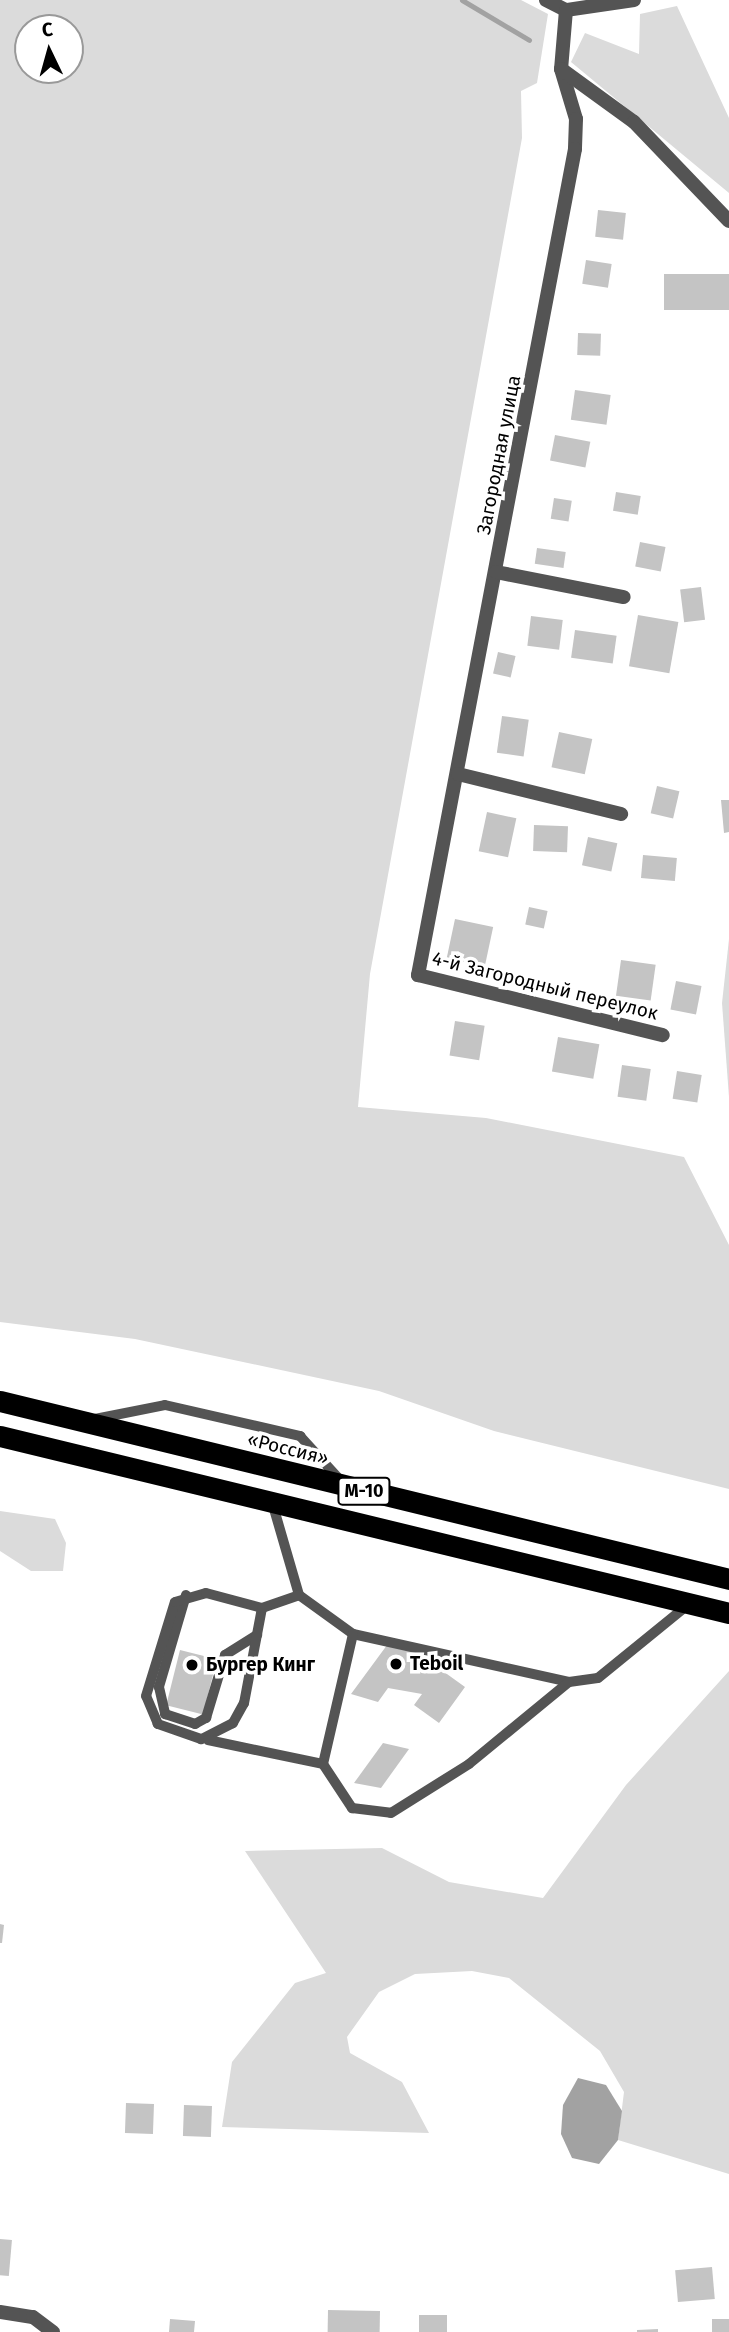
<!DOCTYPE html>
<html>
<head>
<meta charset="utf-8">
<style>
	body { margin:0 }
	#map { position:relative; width:729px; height:2332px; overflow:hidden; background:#fff; font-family:"Fira Sans",sans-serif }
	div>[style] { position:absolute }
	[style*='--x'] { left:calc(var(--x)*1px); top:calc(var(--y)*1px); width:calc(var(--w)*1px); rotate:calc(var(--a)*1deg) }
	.green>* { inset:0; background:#dbdbdb }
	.water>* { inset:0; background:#a2a2a2 }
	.stream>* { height:5px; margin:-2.5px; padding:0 2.5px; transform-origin:2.5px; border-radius:2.5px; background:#a2a2a2 }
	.building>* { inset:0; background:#c4c4c4; transform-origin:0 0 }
	.lane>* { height:10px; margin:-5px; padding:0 5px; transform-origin:5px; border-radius:5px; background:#545454 }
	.street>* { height:14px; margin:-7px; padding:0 7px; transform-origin:7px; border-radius:7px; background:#545454 }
	.highway>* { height:21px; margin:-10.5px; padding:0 10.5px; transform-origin:10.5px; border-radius:10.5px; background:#000 }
	.dots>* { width:19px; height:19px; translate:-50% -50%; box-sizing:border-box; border:4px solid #fff; border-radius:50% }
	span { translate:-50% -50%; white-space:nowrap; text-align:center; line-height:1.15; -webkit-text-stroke:7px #fff; paint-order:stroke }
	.shield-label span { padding:2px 5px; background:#fff; border:2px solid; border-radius:5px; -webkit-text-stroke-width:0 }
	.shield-label { font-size:18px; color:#000; font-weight:700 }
	.street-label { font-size:19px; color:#000 }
	.poi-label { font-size:19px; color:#000; font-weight:700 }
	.left { translate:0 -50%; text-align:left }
	.north { position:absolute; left:14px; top:14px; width:70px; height:70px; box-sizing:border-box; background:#fff; border:2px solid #999; border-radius:50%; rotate:355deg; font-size:19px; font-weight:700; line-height:28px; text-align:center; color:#000 }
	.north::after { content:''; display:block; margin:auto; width:24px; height:32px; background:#000; clip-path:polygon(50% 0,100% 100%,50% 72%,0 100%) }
</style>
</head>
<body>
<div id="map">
	<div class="green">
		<i style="clip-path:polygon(evenodd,0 0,521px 0,548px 14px,537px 83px,521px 91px,522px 138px,370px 974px,358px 1107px,486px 1118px,684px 1157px,729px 1245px,729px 1489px,494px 1431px,379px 1391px,135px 1339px,0 1322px,0 0,28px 28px,70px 28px,70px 70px,28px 70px,28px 28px)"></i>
		<i style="clip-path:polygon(677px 6px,729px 118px,729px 193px,571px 62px,585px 33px,639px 54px,640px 14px)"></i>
		<i style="clip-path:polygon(729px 939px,729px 1097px,722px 1003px)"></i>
		<i style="clip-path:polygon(0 1511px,55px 1519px,66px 1543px,63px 1571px,31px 1571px,0 1551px)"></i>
		<i style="clip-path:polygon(729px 1671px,729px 2174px,618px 2140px,624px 2092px,600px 2051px,509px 1978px,472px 1971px,415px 1974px,379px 1992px,347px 2037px,350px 2053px,402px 2082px,429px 2133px,222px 2127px,232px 2062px,295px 1983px,326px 1973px,245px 1851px,382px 1848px,449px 1882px,543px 1898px,626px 1785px)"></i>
	</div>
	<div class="water">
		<i style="clip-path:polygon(578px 2078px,606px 2085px,622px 2111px,618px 2140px,599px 2164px,572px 2158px,561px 2134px,563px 2105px)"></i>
	</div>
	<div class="stream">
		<i style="--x:462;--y:0;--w:78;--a:30.8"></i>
	</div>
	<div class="building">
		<i style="left:598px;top:210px;width:28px;height:27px;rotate:6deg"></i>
		<i style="left:586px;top:260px;width:26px;height:24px;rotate:9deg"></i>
		<i style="left:729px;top:274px;width:36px;height:65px;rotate:90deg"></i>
		<i style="left:578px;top:333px;width:23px;height:22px;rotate:2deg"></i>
		<i style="left:575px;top:390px;width:36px;height:30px;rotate:8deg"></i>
		<i style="left:555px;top:435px;width:36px;height:26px;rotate:11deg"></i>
		<i style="left:616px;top:492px;width:25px;height:19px;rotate:9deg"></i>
		<i style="left:554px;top:498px;width:18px;height:21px;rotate:9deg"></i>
		<i style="left:640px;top:542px;width:26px;height:25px;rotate:11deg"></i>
		<i style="left:537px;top:548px;width:29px;height:16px;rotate:8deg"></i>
		<i style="left:701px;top:587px;width:33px;height:21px;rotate:83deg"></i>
		<i style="left:638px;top:615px;width:41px;height:52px;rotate:10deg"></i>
		<i style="left:531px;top:616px;width:32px;height:30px;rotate:7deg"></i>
		<i style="left:575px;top:630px;width:42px;height:28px;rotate:8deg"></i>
		<i style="left:498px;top:652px;width:18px;height:22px;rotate:13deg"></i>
		<i style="left:502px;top:716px;width:27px;height:37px;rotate:8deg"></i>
		<i style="left:559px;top:732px;width:34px;height:36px;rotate:12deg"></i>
		<i style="left:657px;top:786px;width:23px;height:28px;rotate:13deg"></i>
		<i style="clip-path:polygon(721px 800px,729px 800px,729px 832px,724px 833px)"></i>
		<i style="left:487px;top:812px;width:30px;height:40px;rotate:12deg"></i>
		<i style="left:534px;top:825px;width:34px;height:26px;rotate:2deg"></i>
		<i style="left:588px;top:837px;width:30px;height:29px;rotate:12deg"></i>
		<i style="left:643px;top:855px;width:34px;height:23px;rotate:5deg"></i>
		<i style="left:529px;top:907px;width:19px;height:18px;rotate:12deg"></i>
		<i style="left:455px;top:919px;width:39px;height:40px;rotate:12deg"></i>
		<i style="left:621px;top:960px;width:35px;height:36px;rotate:8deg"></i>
		<i style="left:676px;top:981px;width:26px;height:29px;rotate:11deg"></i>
		<i style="left:455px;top:1021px;width:30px;height:35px;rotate:9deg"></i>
		<i style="left:558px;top:1037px;width:42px;height:35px;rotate:10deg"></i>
		<i style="left:622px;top:1065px;width:29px;height:32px;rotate:8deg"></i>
		<i style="left:677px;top:1071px;width:25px;height:28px;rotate:9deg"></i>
		<i style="clip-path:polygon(390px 1641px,419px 1647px,408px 1661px,440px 1669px,465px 1687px,439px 1723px,414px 1705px,422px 1694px,388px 1688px,378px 1702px,351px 1694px)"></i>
		<i style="left:180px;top:1650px;width:38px;height:57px;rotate:14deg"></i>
		<i style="clip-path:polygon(383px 1743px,409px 1749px,381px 1788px,354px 1783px)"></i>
		<i style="clip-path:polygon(0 1924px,4px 1925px,2px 1943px,0 1943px)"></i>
		<i style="left:126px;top:2103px;width:28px;height:30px;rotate:2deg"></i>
		<i style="left:184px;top:2105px;width:28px;height:31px;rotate:2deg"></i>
		<i style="left:0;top:2239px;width:12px;height:36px;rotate:5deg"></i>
		<i style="left:712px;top:2267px;width:32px;height:37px;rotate:85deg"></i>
		<i style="left:328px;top:2310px;width:52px;height:22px;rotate:1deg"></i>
		<i style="left:419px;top:2315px;width:28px;height:17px"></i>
		<i style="clip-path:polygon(170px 2319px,195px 2321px,194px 2332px,169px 2332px)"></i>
		<i style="left:729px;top:2319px;width:13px;height:17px;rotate:90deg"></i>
		<i style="clip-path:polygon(658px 2329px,658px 2332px,637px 2332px,637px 2330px)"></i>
	</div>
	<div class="lane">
		<i style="--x:95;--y:1419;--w:71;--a:-11.3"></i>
		<i style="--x:165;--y:1405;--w:139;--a:12.9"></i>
		<i style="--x:300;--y:1436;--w:61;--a:47.7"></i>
		<i style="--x:272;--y:1502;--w:97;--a:73.8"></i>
		<i style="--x:299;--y:1595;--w:67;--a:35.8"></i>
		<i style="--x:353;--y:1634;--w:221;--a:12.5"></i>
		<i style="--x:569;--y:1682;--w:29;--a:-8"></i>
		<i style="--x:598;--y:1678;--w:117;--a:-39.1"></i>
		<i style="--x:186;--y:1595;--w:96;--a:106.4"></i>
		<i style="--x:159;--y:1687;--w:28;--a:77"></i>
		<i style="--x:165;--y:1714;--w:32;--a:18"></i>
		<i style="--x:195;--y:1724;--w:13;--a:-29"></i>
		<i style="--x:206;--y:1718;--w:66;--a:-73.2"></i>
		<i style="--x:225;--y:1655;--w:38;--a:-32"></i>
		<i style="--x:262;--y:1608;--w:97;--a:100.7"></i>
		<i style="--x:244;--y:1703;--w:23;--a:119"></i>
		<i style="--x:233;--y:1723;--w:36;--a:153"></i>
		<i style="--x:201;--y:1739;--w:46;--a:-160.8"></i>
		<i style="--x:158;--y:1724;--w:30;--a:-113"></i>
		<i style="--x:146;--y:1696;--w:98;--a:-72.9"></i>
		<i style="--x:175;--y:1602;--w:32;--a:-16"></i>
		<i style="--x:206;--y:1593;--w:58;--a:15"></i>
		<i style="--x:262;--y:1608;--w:39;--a:-19"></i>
		<i style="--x:353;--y:1634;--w:133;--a:103"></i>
		<i style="--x:323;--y:1764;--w:53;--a:56.6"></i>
		<i style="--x:352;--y:1808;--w:39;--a:7"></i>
		<i style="--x:391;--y:1813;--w:92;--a:-32.1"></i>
		<i style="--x:469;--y:1764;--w:129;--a:-39.4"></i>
		<i style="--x:208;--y:1740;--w:117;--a:11.8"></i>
	</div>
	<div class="street">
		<i style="--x:546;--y:0;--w:22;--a:27"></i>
		<i style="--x:634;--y:0;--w:69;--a:171.6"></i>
		<i style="--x:566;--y:10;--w:59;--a:94.8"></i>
		<i style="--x:561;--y:69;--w:52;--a:73.3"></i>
		<i style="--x:576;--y:119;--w:30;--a:92"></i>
		<i style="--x:575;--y:149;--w:841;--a:100.76"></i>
		<i style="--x:418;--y:975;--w:252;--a:13.8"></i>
		<i style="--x:561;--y:69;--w:90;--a:36"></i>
		<i style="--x:634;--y:122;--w:137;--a:46.2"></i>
		<i style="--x:496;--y:572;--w:130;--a:11.1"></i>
		<i style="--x:458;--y:774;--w:168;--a:13.8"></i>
		<i style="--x:0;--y:2312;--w:33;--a:9"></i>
		<i style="--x:33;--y:2317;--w:25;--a:37"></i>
	</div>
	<div class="highway">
		<i style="--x:0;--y:1401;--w:750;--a:13.72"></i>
		<i style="--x:0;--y:1436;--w:750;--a:13.65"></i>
	</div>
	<div class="dots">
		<i style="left:396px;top:1664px;background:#000"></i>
		<i style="left:192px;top:1665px;background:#000"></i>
	</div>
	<div class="shield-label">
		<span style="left:364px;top:1491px">М-10</span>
	</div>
	<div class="street-label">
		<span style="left:499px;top:455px;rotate:-79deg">Загородная улица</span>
		<span style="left:545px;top:986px;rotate:14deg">4-й Загородный переулок</span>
		<span style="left:288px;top:1449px;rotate:14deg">«Россия»</span>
	</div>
	<div class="poi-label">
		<span class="left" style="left:410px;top:1664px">Teboil</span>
		<span class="left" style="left:206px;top:1665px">Бургер Кинг</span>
	</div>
	<div class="north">С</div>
</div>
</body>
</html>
